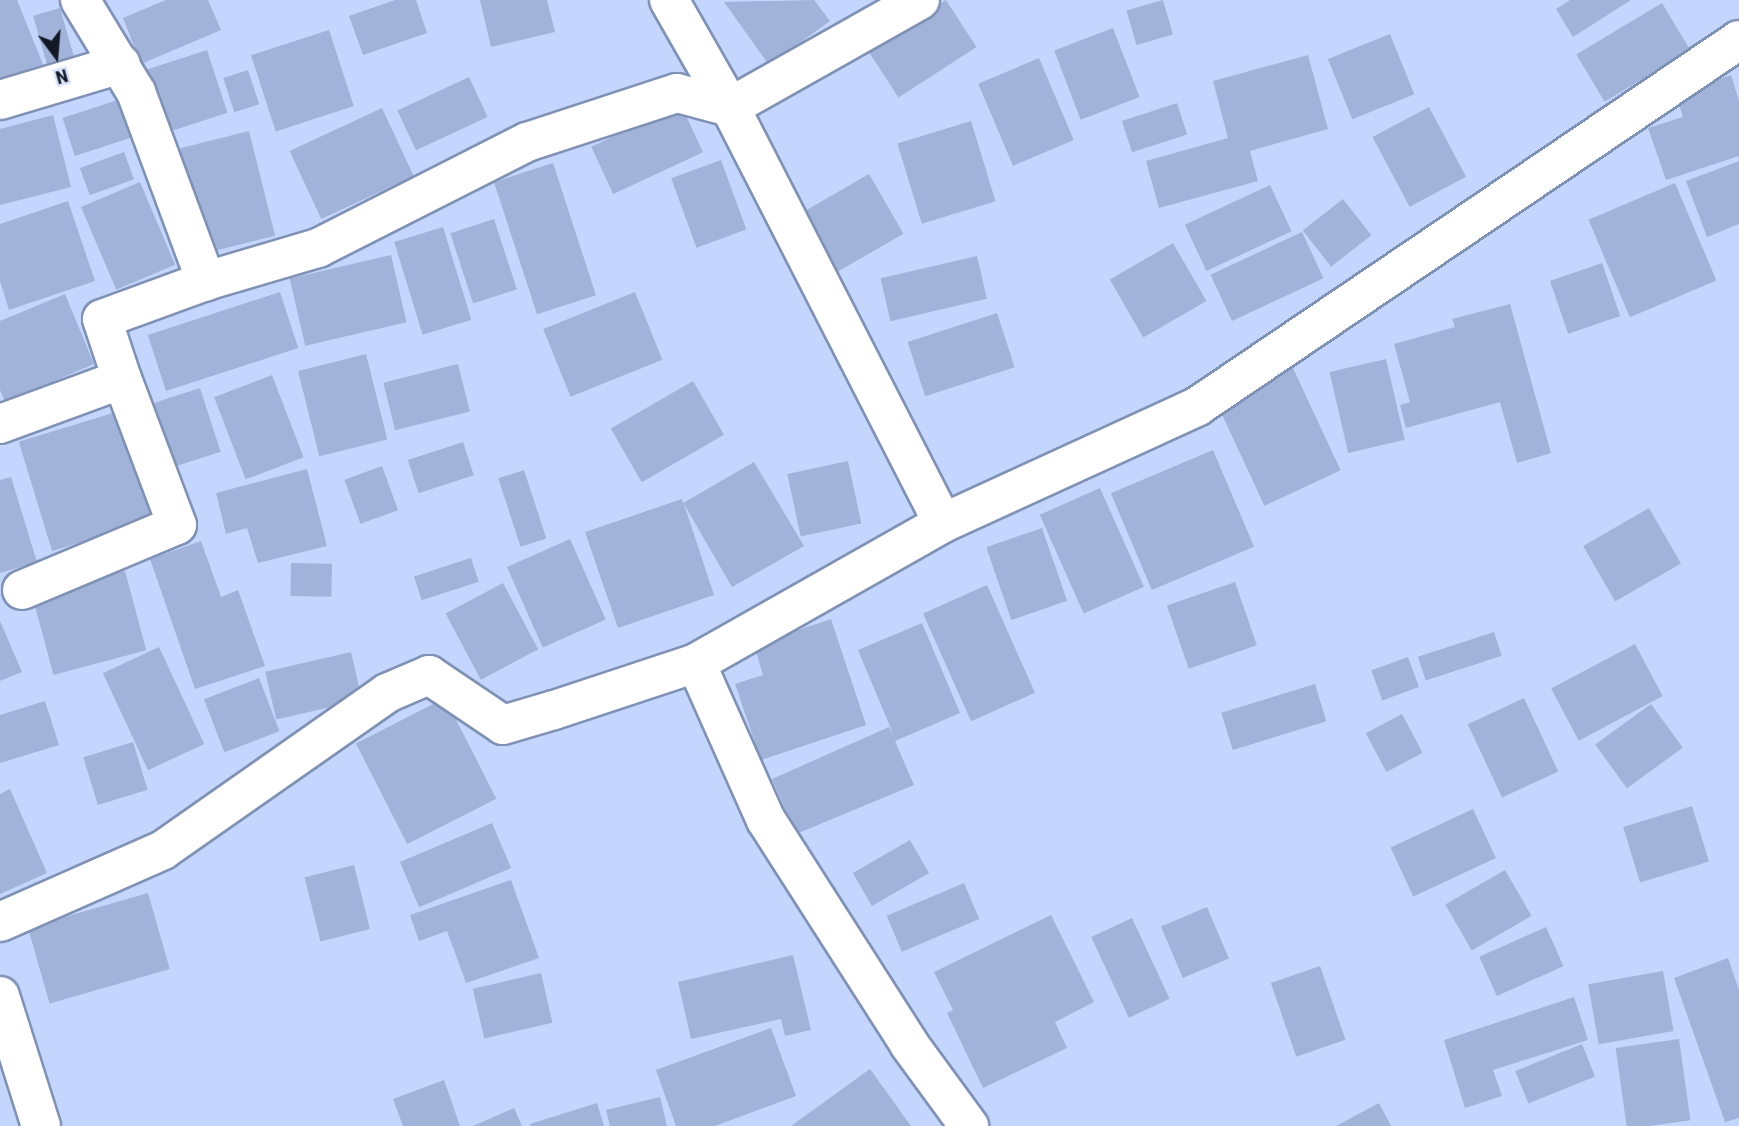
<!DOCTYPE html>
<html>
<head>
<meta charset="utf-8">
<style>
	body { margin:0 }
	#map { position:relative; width:1739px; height:1126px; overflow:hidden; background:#c4d6fd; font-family:"Roboto Condensed",sans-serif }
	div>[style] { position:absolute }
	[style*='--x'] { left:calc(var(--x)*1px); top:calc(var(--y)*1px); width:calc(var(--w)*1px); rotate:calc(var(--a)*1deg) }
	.building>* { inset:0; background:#a2b3d9; transform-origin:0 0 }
	.roads { filter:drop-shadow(2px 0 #8091b6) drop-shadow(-2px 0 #8091b6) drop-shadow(0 2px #8091b6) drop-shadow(0 -2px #8091b6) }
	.minor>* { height:38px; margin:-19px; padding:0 19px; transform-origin:19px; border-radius:19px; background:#fff }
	span { translate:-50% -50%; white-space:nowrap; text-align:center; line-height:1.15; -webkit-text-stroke:6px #d8e3fb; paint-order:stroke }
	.north { position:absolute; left:21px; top:21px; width:70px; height:70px; -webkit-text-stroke:5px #d8e3fb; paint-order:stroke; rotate:164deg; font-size:19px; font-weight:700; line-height:28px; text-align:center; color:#121826 }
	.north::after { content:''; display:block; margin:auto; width:24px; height:32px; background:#121826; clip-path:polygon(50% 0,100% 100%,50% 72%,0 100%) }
</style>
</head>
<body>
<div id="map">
	<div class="building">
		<i style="clip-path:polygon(0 0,17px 0,46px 72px,0 92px)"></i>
		<i style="clip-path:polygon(166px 0,208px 0,221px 30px,141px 64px,123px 18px)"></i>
		<i style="clip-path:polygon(395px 0,416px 0,427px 33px,363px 55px,349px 16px)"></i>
		<i style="clip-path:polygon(480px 0,547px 0,555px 32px,491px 47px)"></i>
		<i style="clip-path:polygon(814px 0,830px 21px,769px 65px,724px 2px)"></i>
		<i style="left:946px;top:0;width:56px;height:93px;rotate:57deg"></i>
		<i style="left:1163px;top:0;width:36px;height:38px;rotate:74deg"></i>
		<i style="clip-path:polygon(1570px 0,1631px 0,1573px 37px,1556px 9px)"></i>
		<i style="left:1662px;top:3px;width:55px;height:100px;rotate:59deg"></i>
		<i style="left:60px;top:8px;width:59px;height:28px;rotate:74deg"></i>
		<i style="left:1113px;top:28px;width:74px;height:63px;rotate:69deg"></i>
		<i style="left:329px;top:30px;width:80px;height:82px;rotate:72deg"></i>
		<i style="left:1390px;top:34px;width:65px;height:67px;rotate:68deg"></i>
		<i style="left:207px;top:50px;width:66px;height:64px;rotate:72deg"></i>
		<i style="clip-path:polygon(1308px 55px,1328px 129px,1250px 151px,1258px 181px,1159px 208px,1146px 161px,1228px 138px,1213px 81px)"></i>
		<i style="left:1039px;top:58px;width:89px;height:66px;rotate:67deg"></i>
		<i style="left:248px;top:70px;width:36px;height:26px;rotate:72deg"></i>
		<i style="clip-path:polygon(1731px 75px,1739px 101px,1739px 156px,1666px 180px,1648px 128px,1683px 117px,1676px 94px)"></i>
		<i style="left:469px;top:77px;width:44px;height:79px;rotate:65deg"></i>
		<i style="left:130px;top:96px;width:40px;height:71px;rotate:72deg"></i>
		<i style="left:1177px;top:103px;width:33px;height:58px;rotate:72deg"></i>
		<i style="left:681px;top:105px;width:52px;height:99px;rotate:65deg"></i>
		<i style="left:1429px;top:107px;width:79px;height:64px;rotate:62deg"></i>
		<i style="left:382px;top:108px;width:75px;height:102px;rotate:65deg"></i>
		<i style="clip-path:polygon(53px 115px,71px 187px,0 205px,0 129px)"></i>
		<i style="left:971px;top:121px;width:84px;height:77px;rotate:73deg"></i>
		<i style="left:249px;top:131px;width:108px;height:71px;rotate:76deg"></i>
		<i style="left:124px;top:152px;width:29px;height:47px;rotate:70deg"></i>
		<i style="left:721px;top:160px;width:74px;height:53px;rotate:70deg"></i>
		<i style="clip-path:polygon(1739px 161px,1739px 224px,1707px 237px,1686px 181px)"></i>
		<i style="left:553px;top:163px;width:139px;height:62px;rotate:72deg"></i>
		<i style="left:869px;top:174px;width:69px;height:82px;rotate:60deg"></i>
		<i style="left:140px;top:182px;width:90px;height:64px;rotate:67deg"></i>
		<i style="left:1675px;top:183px;width:106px;height:94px;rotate:67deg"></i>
		<i style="left:1270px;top:185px;width:51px;height:94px;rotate:65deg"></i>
		<i style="left:1343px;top:199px;width:46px;height:51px;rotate:52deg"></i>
		<i style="clip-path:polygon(68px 201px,95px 281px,9px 310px,0 281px,0 224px)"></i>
		<i style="left:494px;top:219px;width:74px;height:46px;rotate:72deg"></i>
		<i style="left:443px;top:227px;width:97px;height:51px;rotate:73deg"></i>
		<i style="left:1302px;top:232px;width:51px;height:101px;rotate:65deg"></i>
		<i style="left:1173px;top:243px;width:67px;height:73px;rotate:60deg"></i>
		<i style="left:391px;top:255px;width:69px;height:104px;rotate:77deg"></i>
		<i style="left:977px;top:256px;width:44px;height:99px;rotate:77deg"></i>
		<i style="left:1602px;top:263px;width:56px;height:55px;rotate:71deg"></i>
		<i style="left:280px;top:292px;width:59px;height:139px;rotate:72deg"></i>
		<i style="left:635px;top:292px;width:73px;height:99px;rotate:68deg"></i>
		<i style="clip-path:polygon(65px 294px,94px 364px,5px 402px,0 390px,0 321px)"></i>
		<i style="clip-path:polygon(1510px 304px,1551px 453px,1517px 463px,1500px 402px,1406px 428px,1400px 405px,1410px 402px,1394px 344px,1455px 327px,1452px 319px)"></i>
		<i style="left:997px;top:313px;width:57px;height:94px;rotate:72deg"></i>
		<i style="left:366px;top:354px;width:88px;height:70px;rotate:76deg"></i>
		<i style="left:1386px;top:359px;width:83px;height:58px;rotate:77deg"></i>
		<i style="left:458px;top:364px;width:49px;height:77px;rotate:76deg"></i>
		<i style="left:1292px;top:366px;width:115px;height:84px;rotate:65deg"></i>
		<i style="left:272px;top:375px;width:88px;height:62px;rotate:69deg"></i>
		<i style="left:693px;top:381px;width:62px;height:95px;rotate:60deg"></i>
		<i style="left:200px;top:388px;width:67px;height:60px;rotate:72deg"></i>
		<i style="left:123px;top:410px;width:114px;height:109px;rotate:73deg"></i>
		<i style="left:463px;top:442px;width:35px;height:58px;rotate:72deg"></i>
		<i style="left:1213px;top:450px;width:105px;height:111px;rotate:67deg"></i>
		<i style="left:848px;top:461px;width:64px;height:62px;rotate:78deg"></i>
		<i style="clip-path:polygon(754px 462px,804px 546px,732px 587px,684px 504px,714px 595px,618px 628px,585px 532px,682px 499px,683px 503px)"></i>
		<i style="left:382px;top:466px;width:47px;height:40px;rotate:70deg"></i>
		<i style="clip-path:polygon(307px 469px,327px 546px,258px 563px,247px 528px,226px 534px,216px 493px)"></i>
		<i style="left:524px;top:470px;width:72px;height:27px;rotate:72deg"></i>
		<i style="clip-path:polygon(11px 477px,37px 562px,0 573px,0 480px)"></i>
		<i style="left:1100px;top:488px;width:108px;height:66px;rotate:66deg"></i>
		<i style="left:1649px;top:508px;width:64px;height:76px;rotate:60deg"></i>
		<i style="left:1042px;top:528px;width:77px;height:59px;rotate:71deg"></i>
		<i style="left:570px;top:539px;width:88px;height:69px;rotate:66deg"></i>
		<i style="clip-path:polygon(201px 541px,221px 597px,238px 590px,265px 666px,195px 689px,150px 559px)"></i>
		<i style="left:471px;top:558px;width:25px;height:60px;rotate:72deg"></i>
		<i style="left:291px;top:563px;width:41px;height:33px;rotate:1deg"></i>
		<i style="left:125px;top:571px;width:82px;height:96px;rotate:75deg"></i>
		<i style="left:1235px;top:582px;width:67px;height:72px;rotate:71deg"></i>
		<i style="left:503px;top:583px;width:75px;height:65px;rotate:62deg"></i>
		<i style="left:987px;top:585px;width:118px;height:70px;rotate:66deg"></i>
		<i style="clip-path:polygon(831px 619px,866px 725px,761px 760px,735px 684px,763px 675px,754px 645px)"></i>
		<i style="clip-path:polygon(0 621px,22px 672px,0 681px)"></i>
		<i style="clip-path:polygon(922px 623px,960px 713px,895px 741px,914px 785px,796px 834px,772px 779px,889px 727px,894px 736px,858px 650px)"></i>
		<i style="left:1494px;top:632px;width:25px;height:80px;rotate:72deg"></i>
		<i style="left:1635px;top:644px;width:59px;height:95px;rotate:62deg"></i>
		<i style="left:159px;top:647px;width:107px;height:62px;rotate:65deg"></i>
		<i style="left:351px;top:652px;width:49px;height:88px;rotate:77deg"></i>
		<i style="left:1408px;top:657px;width:32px;height:39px;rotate:70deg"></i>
		<i style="left:259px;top:678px;width:57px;height:59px;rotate:69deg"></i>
		<i style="left:1315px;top:684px;width:39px;height:98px;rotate:73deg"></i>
		<i style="left:445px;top:698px;width:113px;height:100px;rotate:63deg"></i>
		<i style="left:1524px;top:698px;width:81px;height:62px;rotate:65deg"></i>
		<i style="clip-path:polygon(45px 701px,59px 745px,0 763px,0 715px)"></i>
		<i style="left:1651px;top:704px;width:54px;height:69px;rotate:54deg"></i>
		<i style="left:1402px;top:714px;width:44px;height:41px;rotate:62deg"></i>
		<i style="left:133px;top:742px;width:50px;height:52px;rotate:73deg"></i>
		<i style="clip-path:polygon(10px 789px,47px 873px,0 894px,0 794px)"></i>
		<i style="left:1692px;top:806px;width:58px;height:72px;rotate:73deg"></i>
		<i style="left:1473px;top:809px;width:54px;height:91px;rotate:65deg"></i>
		<i style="left:492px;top:823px;width:49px;height:100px;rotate:67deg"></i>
		<i style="left:910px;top:840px;width:38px;height:66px;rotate:60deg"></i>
		<i style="left:354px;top:865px;width:66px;height:51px;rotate:76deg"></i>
		<i style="left:1505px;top:870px;width:53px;height:69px;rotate:60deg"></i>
		<i style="clip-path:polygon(511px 880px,539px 958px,466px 983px,447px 931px,419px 941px,410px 915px)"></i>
		<i style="left:964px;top:883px;width:39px;height:84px;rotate:67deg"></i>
		<i style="left:148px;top:893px;width:79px;height:125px;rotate:74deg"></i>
		<i style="left:1207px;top:907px;width:56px;height:50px;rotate:67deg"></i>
		<i style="clip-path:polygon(1051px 915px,1094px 1002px,1055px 1022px,1067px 1048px,983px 1088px,947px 1013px,953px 1010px,934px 972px)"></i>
		<i style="left:1132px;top:918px;width:89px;height:45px;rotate:65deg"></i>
		<i style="left:1546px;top:927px;width:43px;height:73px;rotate:66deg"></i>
		<i style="clip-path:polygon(793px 955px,811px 1030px,785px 1036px,781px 1019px,691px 1039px,678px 982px)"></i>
		<i style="clip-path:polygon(1728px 958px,1739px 990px,1739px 1118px,1725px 1122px,1674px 978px)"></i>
		<i style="left:1320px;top:966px;width:78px;height:52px;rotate:71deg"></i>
		<i style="left:1663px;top:971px;width:61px;height:76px;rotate:80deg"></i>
		<i style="left:541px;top:973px;width:51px;height:70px;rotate:77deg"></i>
		<i style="clip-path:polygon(1574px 997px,1588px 1040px,1493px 1070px,1502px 1096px,1465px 1108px,1444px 1040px)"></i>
		<i style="clip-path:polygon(771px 1028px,796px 1096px,715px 1126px,676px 1126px,656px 1070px)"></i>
		<i style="left:1679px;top:1039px;width:82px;height:64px;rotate:82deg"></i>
		<i style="left:1582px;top:1044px;width:35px;height:72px;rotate:68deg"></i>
		<i style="clip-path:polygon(870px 1069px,911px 1126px,791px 1126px)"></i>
		<i style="clip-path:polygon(444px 1080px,460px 1126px,403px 1126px,393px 1099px)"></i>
		<i style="clip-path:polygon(660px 1097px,667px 1126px,610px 1126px,606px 1110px)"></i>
		<i style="clip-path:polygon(597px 1103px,604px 1126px,531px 1126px,530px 1124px)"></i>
		<i style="clip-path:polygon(1379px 1103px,1391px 1126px,1336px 1126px)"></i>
		<i style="clip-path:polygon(514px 1108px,522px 1126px,473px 1126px)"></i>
	</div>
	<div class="roads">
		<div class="minor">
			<i style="--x:80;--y:0;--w:108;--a:58.7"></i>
			<i style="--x:136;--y:92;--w:202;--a:69.7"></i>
			<i style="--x:669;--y:0;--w:123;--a:60.3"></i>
			<i style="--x:730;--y:107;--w:467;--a:62.9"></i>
			<i style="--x:943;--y:523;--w:281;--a:-24.6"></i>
			<i style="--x:1198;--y:406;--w:653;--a:-34.08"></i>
			<i style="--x:0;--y:100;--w:126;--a:-16.6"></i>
			<i style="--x:0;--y:424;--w:130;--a:-20.2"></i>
			<i style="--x:122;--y:379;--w:63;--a:-108.4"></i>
			<i style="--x:102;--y:319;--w:111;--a:-20.1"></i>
			<i style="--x:206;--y:281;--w:117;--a:-16.4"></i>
			<i style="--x:318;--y:248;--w:234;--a:-26.9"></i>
			<i style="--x:527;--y:142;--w:158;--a:-18.1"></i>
			<i style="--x:677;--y:93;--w:55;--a:14.8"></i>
			<i style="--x:730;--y:107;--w:218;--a:-29.4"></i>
			<i style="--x:22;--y:590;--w:168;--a:-22.8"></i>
			<i style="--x:177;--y:525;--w:156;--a:-110.6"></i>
			<i style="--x:696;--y:663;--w:172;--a:66"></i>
			<i style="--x:766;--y:820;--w:266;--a:57.4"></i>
			<i style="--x:909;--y:1044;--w:102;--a:53.8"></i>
			<i style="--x:0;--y:922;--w:178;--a:-23.8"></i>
			<i style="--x:163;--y:850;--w:274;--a:-35"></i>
			<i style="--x:387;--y:693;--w:46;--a:-23.2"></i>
			<i style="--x:429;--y:675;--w:89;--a:34"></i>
			<i style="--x:503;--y:725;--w:53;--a:-16.4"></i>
			<i style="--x:554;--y:710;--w:150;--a:-18.3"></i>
			<i style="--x:696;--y:663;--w:284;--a:-29.5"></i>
			<i style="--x:0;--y:996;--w:136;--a:72.5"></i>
		</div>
	</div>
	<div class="north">N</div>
</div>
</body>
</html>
